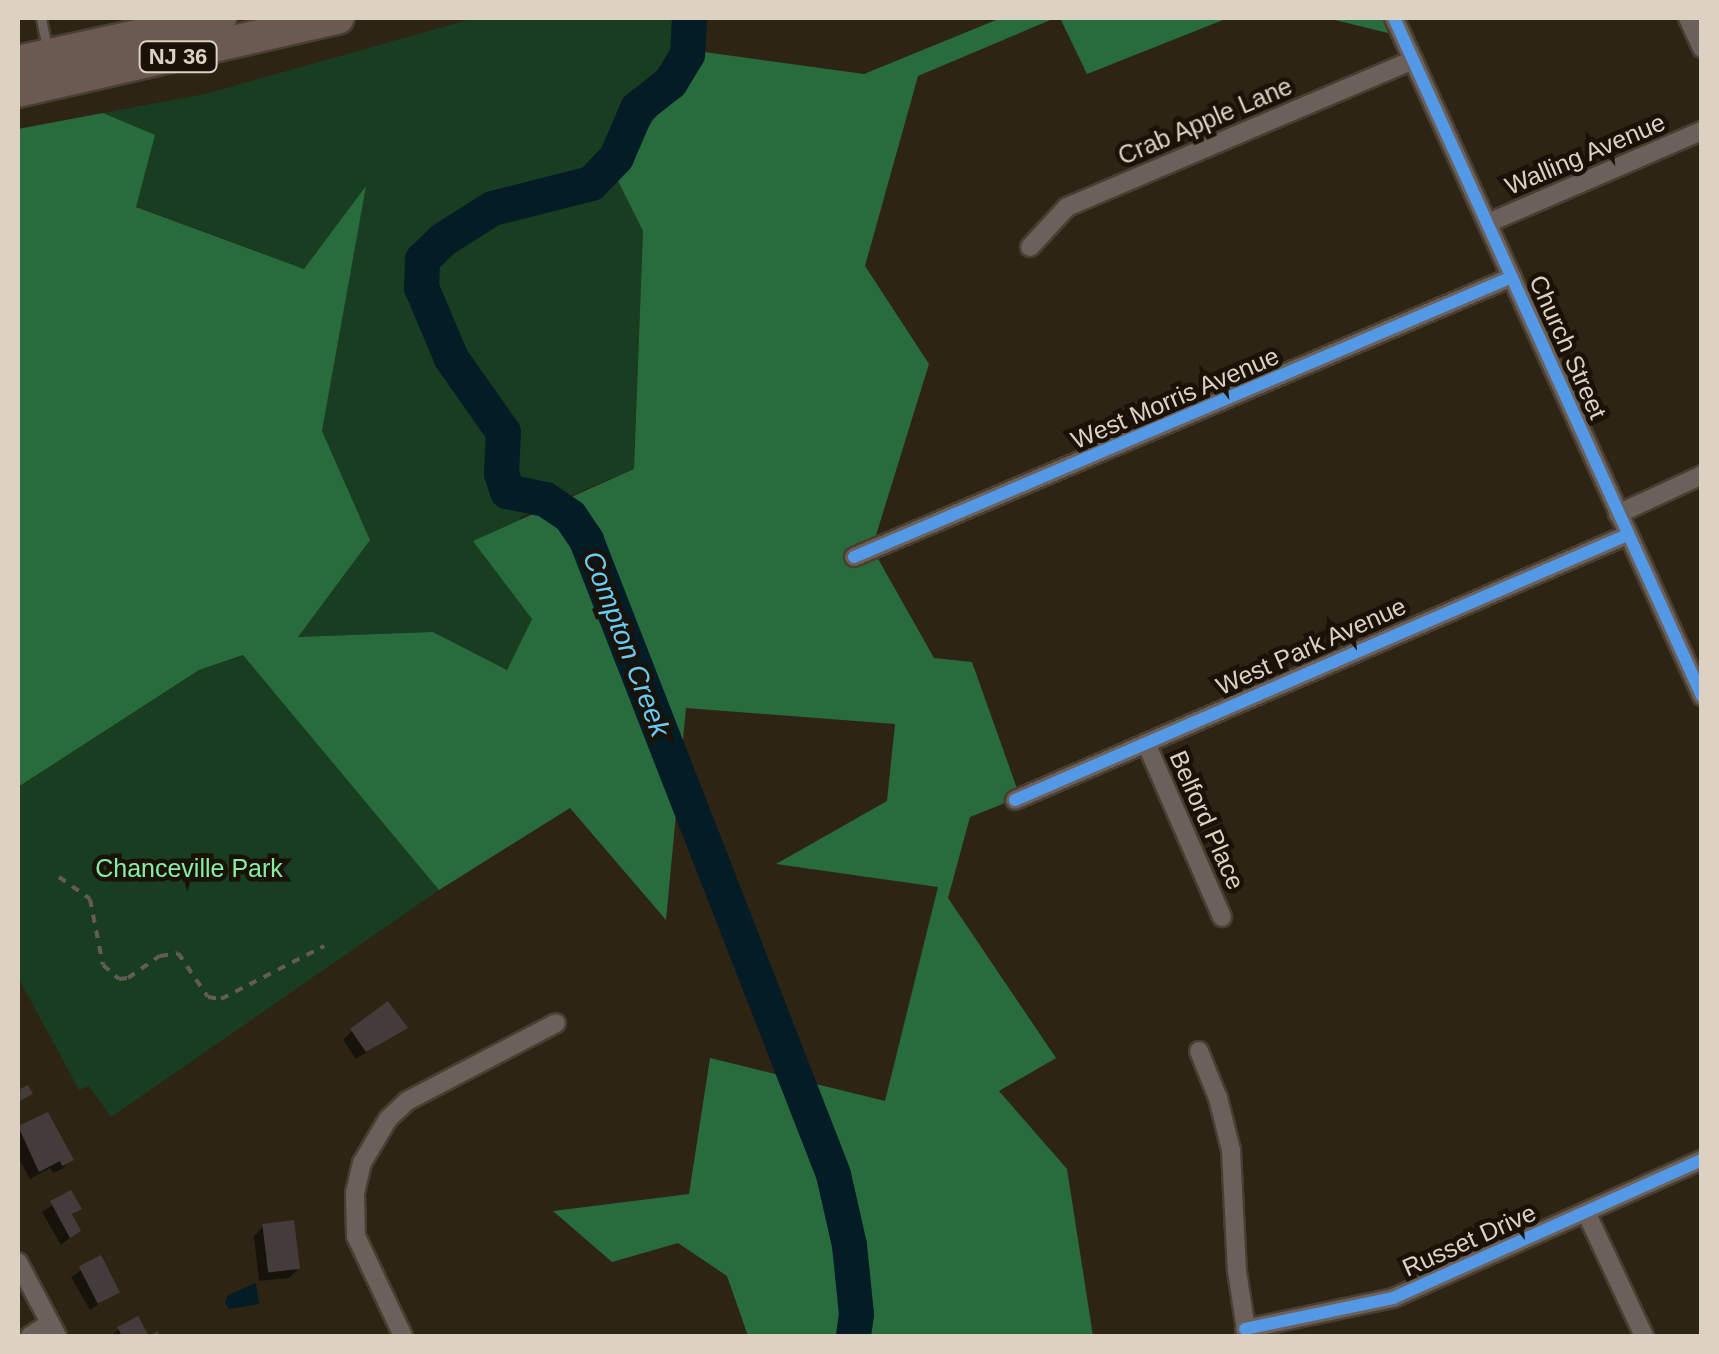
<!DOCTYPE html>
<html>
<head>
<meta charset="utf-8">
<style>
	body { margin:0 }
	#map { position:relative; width:1719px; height:1354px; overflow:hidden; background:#2e2414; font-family:Helvetica,sans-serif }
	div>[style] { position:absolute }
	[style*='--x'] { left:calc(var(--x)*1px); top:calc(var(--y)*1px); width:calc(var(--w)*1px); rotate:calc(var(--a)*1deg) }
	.green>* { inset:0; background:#183d21 }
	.forest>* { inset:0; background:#286c3d }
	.water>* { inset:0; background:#041c26 }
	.shadow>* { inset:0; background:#0007 }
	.river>* { height:35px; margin:-17.5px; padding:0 17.5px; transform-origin:17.5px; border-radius:17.5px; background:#041c26 }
	.building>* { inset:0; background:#433c3a; transform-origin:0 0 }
	.path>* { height:4px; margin-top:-2px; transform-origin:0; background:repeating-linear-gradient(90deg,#655b55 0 8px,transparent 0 16px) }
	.roads { filter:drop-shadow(2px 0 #483f32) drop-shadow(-2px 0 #483f32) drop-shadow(0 2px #483f32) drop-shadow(0 -2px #483f32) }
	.lane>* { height:9px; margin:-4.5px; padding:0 4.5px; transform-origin:4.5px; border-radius:4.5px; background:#6c605b }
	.street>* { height:18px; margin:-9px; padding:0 9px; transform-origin:9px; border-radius:9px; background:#6c605b }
	.highway>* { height:32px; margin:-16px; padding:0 16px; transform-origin:16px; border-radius:16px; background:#6a5a51 }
	.cycleway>* { height:12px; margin:-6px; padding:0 6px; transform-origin:6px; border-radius:6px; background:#5399e6 }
	span { translate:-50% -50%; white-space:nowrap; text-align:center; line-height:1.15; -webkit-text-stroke:9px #1a1206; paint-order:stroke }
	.shield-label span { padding:2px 8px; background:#1a1206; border:2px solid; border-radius:8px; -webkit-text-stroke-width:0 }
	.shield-label { font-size:22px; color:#ddd2c2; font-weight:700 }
	.street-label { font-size:25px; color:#ddd2c2 }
	.park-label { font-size:25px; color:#86eea4 }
	.water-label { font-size:28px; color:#65cdf8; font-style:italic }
	.frame { position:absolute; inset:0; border:20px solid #ddd2c2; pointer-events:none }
</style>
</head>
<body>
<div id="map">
	<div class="green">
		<i style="clip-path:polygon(475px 18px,703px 18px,704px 52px,614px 173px,643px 231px,634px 469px,520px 517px,532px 619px,507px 670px,433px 632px,297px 637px,370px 540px,322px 432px,365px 188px,304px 269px,135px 206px,103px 113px,205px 94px)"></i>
		<i style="clip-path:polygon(244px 655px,439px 890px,111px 1117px,89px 1086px,79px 1090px,18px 977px,18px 787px,199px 670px)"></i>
	</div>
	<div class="forest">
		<i style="clip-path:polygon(1001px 18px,1055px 18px,918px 76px,865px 266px,929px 364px,872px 548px,934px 658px,972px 662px,1020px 797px,970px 817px,948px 898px,1056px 1058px,999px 1091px,1067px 1169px,1093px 1336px,748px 1336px,727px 1276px,678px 1243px,612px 1262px,553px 1211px,689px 1194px,710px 1058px,885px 1101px,938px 887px,776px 864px,887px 801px,895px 724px,686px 708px,666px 920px,570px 808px,439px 890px,243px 655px,199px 670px,18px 787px,18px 129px,103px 113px,155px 135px,136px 207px,304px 269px,366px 186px,322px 431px,370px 540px,298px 637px,433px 632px,507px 670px,532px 619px,473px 541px,634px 469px,643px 231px,614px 173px,704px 52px,864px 74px)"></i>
		<i style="clip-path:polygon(1060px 18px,1228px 18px,1087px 74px)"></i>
		<i style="clip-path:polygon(1327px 18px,1399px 18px,1408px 38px)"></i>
	</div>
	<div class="water">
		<i style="clip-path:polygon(256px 1283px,259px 1304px,229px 1309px,225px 1303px,228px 1295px)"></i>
	</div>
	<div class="shadow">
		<i style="clip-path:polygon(405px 1028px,356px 1059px,343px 1040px,352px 1031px)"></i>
		<i style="clip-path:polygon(47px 1115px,70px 1160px,62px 1169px,53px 1173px,50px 1168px,30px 1179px,18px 1157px,18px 1129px)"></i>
		<i style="clip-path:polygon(70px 1193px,79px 1208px,71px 1217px,78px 1231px,61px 1245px,42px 1212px)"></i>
		<i style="clip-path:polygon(263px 1227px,298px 1269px,289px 1278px,259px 1281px,254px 1236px)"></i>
		<i style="clip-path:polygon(100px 1258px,117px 1291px,90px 1310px,71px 1277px)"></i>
		<i style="clip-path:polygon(137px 1320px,146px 1336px,111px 1336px,119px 1329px)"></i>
	</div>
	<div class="river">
		<i style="--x:689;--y:18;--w:36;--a:93"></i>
		<i style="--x:687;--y:54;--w:33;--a:121"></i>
		<i style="--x:670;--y:82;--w:42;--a:141.8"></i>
		<i style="--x:637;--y:108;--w:53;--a:113.2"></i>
		<i style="--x:616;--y:157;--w:36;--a:134"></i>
		<i style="--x:591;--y:183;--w:102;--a:165.8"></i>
		<i style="--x:492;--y:208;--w:58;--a:147.7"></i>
		<i style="--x:443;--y:239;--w:29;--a:136"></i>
		<i style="--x:422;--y:259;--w:28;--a:92"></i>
		<i style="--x:421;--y:287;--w:77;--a:67.1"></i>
		<i style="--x:451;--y:358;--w:90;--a:54.9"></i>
		<i style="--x:503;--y:432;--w:41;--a:92.8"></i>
		<i style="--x:501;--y:473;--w:19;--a:72"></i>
		<i style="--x:507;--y:491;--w:39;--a:12"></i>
		<i style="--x:545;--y:499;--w:30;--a:34"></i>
		<i style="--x:570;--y:516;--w:29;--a:56"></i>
		<i style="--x:586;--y:540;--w:680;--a:68.71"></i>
		<i style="--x:833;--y:1174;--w:73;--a:77.3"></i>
		<i style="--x:849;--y:1245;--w:69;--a:84.2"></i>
		<i style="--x:856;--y:1314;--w:22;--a:98"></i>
	</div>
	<div class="building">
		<i style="clip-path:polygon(388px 1001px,408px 1028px,366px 1052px,350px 1029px)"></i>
		<i style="clip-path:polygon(28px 1085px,33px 1094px,18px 1102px,18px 1090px)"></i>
		<i style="clip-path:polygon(48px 1112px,74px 1160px,62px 1166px,60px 1161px,39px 1172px,18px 1126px)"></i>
		<i style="clip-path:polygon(71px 1190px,82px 1209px,72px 1214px,81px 1231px,70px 1238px,50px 1201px)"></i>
		<i style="left:294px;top:1220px;width:49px;height:32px;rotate:83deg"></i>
		<i style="left:101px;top:1255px;width:42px;height:25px;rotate:63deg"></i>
		<i style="clip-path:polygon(138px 1316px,149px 1336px,158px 1331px,160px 1336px,122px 1336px,117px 1327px)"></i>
	</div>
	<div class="path">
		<i style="--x:59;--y:877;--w:38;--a:35"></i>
		<i style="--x:90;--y:899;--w:67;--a:78.9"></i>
		<i style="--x:103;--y:965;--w:21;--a:41"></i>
		<i style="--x:119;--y:979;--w:9;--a:-6"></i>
		<i style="--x:128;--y:978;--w:39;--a:-35"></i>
		<i style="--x:160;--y:956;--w:18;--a:-9"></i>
		<i style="--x:178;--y:953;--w:53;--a:55.7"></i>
		<i style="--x:208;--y:997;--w:13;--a:9"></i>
		<i style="--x:221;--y:999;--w:116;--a:-27.2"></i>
	</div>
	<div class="roads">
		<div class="lane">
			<i style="--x:41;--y:18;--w:32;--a:79"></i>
		</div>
		<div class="street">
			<i style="--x:1394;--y:18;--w:745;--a:65.57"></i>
			<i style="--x:1688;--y:18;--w:33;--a:65"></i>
			<i style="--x:1488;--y:223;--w:233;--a:-23.3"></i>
			<i style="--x:1030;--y:247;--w:54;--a:-47.2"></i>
			<i style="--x:1067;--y:207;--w:376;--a:-23"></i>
			<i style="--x:1618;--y:514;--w:93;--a:-24.9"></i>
			<i style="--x:854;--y:557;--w:715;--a:-23.05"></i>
			<i style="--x:1146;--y:743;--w:190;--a:66.4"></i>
			<i style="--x:1015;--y:800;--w:667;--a:-23.41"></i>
			<i style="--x:1199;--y:1051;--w:51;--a:68"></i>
			<i style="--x:1218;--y:1098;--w:54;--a:76"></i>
			<i style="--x:1231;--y:1150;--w:121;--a:87.2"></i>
			<i style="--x:1237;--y:1271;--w:66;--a:81.3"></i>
			<i style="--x:1586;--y:1212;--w:137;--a:64.9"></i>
			<i style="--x:18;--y:1262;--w:84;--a:62.2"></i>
			<i style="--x:1245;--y:1329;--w:151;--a:-11.8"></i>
			<i style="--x:1393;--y:1298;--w:338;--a:-24.1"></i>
			<i style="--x:30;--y:1336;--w:24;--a:-33"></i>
			<i style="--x:403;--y:1336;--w:110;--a:-115.2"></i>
			<i style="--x:356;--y:1236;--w:43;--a:-91.3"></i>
			<i style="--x:355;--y:1193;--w:31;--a:-77"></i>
			<i style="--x:362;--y:1163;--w:51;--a:-59.4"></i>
			<i style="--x:388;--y:1119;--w:26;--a:-43"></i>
			<i style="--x:407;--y:1101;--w:168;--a:-27.6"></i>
		</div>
		<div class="highway">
			<i style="--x:18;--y:62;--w:207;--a:-12.3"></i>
			<i style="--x:18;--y:91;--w:328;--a:-12.9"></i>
		</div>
	</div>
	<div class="cycleway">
		<i style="--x:1394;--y:18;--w:745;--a:65.57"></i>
		<i style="--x:854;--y:557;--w:715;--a:-23.05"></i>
		<i style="--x:1015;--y:800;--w:667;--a:-23.41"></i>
		<i style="--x:1245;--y:1329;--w:151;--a:-11.8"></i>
		<i style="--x:1393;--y:1298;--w:338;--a:-24.1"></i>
	</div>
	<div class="shield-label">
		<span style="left:178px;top:57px">NJ 36</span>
	</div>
	<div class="street-label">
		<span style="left:1205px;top:121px;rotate:-23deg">Crab Apple Lane</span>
		<span style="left:1585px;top:154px;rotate:-23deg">Walling Avenue</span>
		<span style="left:1568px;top:347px;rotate:66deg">Church Street</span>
		<span style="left:1175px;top:398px;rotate:-23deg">West Morris Avenue</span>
		<span style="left:1311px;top:646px;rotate:-24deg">West Park Avenue</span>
		<span style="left:1207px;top:820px;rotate:66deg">Belford Place</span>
		<span style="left:1469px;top:1240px;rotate:-24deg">Russet Drive</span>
	</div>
	<div class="park-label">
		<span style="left:189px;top:868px">Chanceville Park</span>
	</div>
	<div class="water-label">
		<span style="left:626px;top:644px;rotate:69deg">Compton Creek</span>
	</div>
	<div class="frame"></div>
</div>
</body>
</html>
